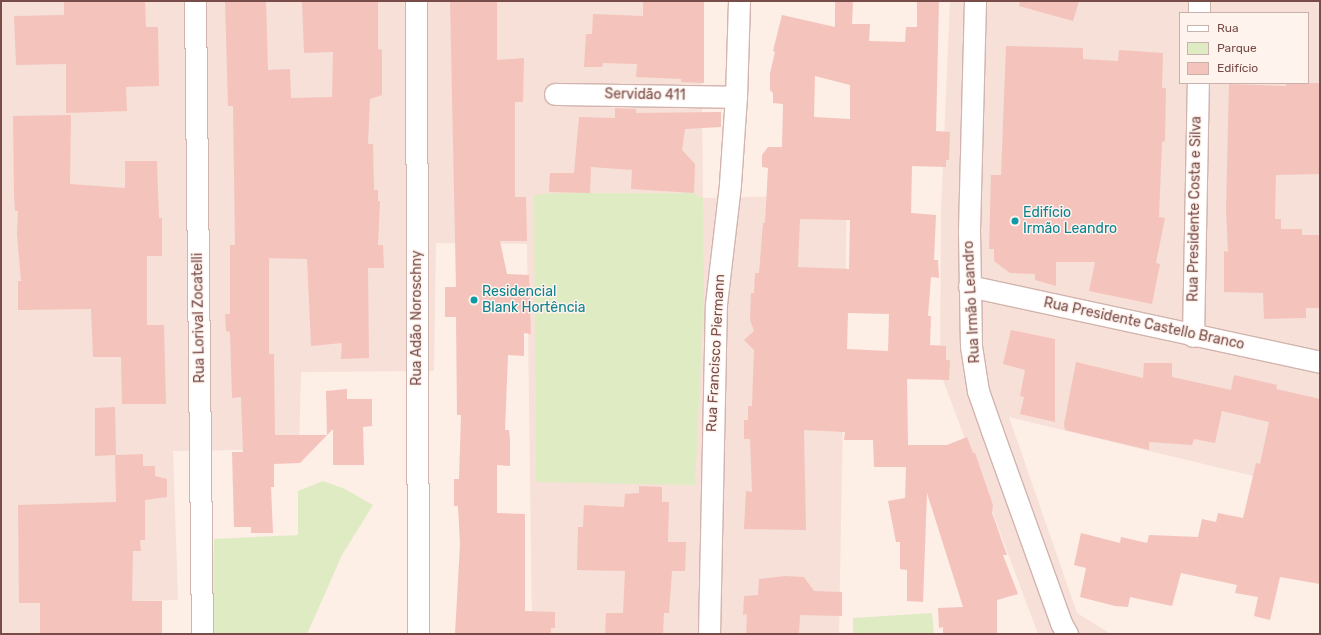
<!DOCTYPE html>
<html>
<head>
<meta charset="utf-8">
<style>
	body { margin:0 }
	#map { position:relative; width:1321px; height:635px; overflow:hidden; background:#fdeee6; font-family:Rubik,sans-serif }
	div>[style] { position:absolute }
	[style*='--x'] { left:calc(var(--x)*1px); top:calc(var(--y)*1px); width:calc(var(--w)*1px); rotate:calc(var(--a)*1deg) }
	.residential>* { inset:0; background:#f7e0d7 }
	.green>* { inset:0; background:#dfecc3 }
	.building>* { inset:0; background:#f4c3bc }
	.roads { filter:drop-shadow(1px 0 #d2b4ae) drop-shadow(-1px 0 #d2b4ae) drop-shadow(0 1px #d2b4ae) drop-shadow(0 -1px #d2b4ae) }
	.minor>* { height:21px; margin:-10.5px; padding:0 10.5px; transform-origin:10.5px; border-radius:10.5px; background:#fff }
	.dots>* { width:11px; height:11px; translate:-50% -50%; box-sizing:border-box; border:2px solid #fff3ee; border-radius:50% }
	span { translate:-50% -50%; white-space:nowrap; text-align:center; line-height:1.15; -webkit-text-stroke:3px #fff3ee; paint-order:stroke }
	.street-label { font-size:14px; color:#784d49 }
	.culture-label { font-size:14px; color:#0d838f }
	.left { translate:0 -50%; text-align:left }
	.frame { position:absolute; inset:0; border:2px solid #784d49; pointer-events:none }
	.legend { position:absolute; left:1179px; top:12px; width:130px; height:72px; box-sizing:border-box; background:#fff3ee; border:1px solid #c9b1ac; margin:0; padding:5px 7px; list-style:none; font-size:12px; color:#784d49 }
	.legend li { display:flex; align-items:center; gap:8px; height:20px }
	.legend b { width:20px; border:1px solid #c9b1ac }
</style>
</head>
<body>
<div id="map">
	<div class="residential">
		<i style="clip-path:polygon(1px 1px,701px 1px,703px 198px,847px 195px,839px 634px,532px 634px,527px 244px,436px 243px,434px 371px,301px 372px,299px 449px,173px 451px,178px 600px,94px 602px,94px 634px,1px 634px)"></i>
		<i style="clip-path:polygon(evenodd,950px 1px,1320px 1px,1320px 492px,1009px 417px,1077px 613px,1111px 634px,1038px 634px,940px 372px,941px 210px,950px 1px,1180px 13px,1308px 13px,1308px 83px,1180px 83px,1180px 13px)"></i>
	</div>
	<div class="green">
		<i style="clip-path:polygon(554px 193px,693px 193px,703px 198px,704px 295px,695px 485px,536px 482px,534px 195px)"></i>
		<i style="clip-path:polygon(323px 481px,345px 489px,373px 505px,342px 555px,307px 634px,211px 634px,214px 539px,298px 535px,298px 491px)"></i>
		<i style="clip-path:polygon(932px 613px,934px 634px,853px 634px,853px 618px)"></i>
	</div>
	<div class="building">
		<i style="clip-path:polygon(64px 1px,145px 1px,146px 27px,158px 27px,159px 86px,126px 87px,127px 111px,66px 113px,66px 64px,16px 65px,14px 16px,64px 15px)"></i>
		<i style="clip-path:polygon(225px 1px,266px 1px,268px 70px,290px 69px,291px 98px,332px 97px,333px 52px,304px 53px,302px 1px,378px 1px,378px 49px,382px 50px,382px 95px,370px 99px,368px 144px,373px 144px,374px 190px,378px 190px,378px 201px,380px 201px,378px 245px,383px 245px,384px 268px,368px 268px,369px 358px,341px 359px,342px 343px,311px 346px,307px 259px,269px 258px,269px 354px,274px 354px,275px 435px,327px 435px,326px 391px,347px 389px,347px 399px,372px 399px,372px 426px,363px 427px,364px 465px,333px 465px,333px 429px,300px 463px,274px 464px,274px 487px,271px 487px,273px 533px,251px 533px,251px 527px,234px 527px,232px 452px,243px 452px,241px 397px,232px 398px,230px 332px,226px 331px,225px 314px,230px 314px,230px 245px,235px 245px,233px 106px,228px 106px)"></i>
		<i style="clip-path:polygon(450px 1px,497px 1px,497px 60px,524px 58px,523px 102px,515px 102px,515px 197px,526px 197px,527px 241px,500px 241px,507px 274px,529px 275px,531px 334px,524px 333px,524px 356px,508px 355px,505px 430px,509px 430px,510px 439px,510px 466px,497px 465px,497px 513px,525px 514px,525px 611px,555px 612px,555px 628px,551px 628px,551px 634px,455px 634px,460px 544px,458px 506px,454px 506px,454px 479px,459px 479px,461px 415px,457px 415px,456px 317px,445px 317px,445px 287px,456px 287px)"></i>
		<i style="clip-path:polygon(643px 1px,704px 1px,704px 83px,681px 82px,681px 79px,636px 77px,637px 64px,603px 63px,602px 67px,584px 67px,586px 34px,592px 34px,593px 14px,643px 16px)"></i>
		<i style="clip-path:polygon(evenodd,835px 1px,853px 1px,852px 24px,870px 24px,869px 41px,905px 42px,906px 27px,917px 27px,917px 1px,939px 1px,936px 131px,950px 132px,949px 160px,946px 160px,946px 167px,912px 166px,911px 213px,936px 215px,934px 260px,938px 260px,939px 278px,931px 277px,928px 316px,931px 316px,930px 345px,946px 346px,946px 360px,950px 360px,949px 380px,907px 379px,908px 445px,947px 445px,967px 437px,973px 453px,975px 453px,993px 505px,992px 513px,1007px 555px,1003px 555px,1018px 594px,997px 600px,997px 634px,943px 634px,943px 627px,939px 628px,938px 608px,963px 607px,927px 493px,923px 602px,907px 601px,907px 570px,900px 569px,900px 542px,896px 542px,888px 501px,905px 498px,906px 467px,874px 467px,873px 440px,844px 440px,845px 432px,804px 430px,806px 530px,744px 529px,746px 491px,752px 492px,750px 439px,744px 439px,744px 420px,748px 420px,748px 406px,752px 406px,754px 350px,744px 340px,754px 331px,750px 320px,751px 293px,754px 293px,755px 273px,759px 273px,763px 223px,765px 223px,768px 168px,762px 167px,762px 155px,768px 147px,782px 147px,783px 104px,773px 103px,773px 93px,770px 90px,770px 73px,775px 52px,773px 51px,782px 15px,835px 27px,835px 1px,815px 76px,850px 85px,850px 119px,814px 117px,815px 76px,835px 1px,800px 219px,850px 220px,849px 269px,798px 267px,800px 219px,835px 1px,848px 313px,889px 314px,888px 351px,847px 349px,848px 313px)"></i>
		<i style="clip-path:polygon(1020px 1px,1079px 1px,1073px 21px,1019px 6px)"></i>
		<i style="clip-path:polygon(1006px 46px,1083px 48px,1083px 59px,1118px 61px,1119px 50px,1163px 53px,1162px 88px,1166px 88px,1165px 141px,1162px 142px,1159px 217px,1165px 218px,1156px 263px,1160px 264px,1152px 304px,1089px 291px,1095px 262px,1056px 262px,1056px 286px,1035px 280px,1035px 274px,1010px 273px,994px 261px,994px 249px,989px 249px,991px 175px,1001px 175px)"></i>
		<i style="clip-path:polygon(1286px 83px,1320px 83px,1320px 174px,1276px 175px,1275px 219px,1281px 219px,1281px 229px,1302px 229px,1302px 235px,1320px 235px,1320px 308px,1306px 308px,1306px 318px,1264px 319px,1263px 293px,1224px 292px,1224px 251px,1228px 252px,1226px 210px,1229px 84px,1286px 86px)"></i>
		<i style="clip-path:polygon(615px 108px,636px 109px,636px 113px,721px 112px,721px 127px,685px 129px,682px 150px,695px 164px,694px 193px,631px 189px,632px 170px,591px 167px,590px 193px,549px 192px,550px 173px,574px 173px,579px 117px,615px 118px)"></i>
		<i style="clip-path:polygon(71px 115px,70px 184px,125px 188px,125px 161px,157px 161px,159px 218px,162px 218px,162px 256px,147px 256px,147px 325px,164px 325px,166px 404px,122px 404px,121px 357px,93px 357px,91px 309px,18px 310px,18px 281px,21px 281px,17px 234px,18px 211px,15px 211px,14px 194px,13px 116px)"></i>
		<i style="clip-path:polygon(1011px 330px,1055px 339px,1055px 422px,1020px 414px,1024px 397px,1020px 396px,1025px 370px,1003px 364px)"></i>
		<i style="clip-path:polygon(1076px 362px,1143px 378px,1144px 363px,1172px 363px,1172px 377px,1231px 390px,1234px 375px,1277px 385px,1276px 389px,1320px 399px,1320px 584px,1280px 577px,1270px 620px,1254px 616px,1258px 597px,1235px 593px,1237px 585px,1181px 573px,1172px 606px,1130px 597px,1128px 607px,1115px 606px,1080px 597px,1086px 568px,1074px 565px,1081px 533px,1120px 543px,1121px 537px,1147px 543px,1149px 535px,1198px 537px,1202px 519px,1216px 522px,1218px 513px,1243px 518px,1256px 463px,1260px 464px,1269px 422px,1222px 411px,1215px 443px,1194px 439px,1192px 445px,1149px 442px,1149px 450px,1065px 430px,1064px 424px)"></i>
		<i style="clip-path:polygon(115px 407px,116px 455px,143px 454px,143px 466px,155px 466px,155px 476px,167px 479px,167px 497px,145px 500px,145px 540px,140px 540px,141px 551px,133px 551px,132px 601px,162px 601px,162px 634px,40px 634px,40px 603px,19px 603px,18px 505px,116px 502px,115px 455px,95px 456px,95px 408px)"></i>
		<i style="clip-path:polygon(639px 486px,662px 487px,662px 502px,669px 502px,668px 542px,686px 542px,685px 571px,672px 571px,669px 613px,664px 613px,663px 634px,605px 634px,606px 613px,623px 613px,625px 571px,577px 570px,578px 527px,583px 527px,584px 505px,624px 507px,625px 494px,639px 493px)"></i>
		<i style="clip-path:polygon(785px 576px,804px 577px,814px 591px,842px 592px,842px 616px,800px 615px,799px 634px,746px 634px,747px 614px,743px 615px,744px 596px,758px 595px,759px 579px)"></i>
	</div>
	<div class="roads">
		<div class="minor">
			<i style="--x:195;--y:1;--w:633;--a:89.37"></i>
			<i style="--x:416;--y:1;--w:633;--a:89.82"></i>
			<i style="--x:975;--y:1;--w:230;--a:91.5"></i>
			<i style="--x:969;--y:231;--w:115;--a:89"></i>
			<i style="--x:971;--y:346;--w:46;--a:81.2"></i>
			<i style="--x:978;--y:391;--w:42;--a:70.7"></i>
			<i style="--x:992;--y:431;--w:204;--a:70.2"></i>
			<i style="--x:1061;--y:623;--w:13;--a:61"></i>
			<i style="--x:1199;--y:13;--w:12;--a:-90"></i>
			<i style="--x:555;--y:94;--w:181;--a:0.9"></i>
			<i style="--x:969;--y:286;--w:359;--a:12.2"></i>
			<i style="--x:1193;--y:336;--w:253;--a:-88.9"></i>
			<i style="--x:709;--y:634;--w:330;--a:-88.8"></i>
			<i style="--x:716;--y:304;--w:121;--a:-83.3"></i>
			<i style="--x:730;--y:184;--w:87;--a:-86.1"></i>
			<i style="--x:736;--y:97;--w:96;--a:-88.2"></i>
		</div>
	</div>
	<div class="dots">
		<i style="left:1015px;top:221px;background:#0f9aa8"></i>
		<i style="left:474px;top:300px;background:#0f9aa8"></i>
	</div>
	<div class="street-label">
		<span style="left:645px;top:95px;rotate:1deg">Servidão 411</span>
		<span style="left:1195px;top:209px;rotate:-89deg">Rua Presidente Costa e Silva</span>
		<span style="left:972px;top:302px;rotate:-93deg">Rua Irmão Leandro</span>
		<span style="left:199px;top:318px;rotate:-91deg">Rua Lorival Zocatelli</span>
		<span style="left:417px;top:318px;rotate:-90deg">Rua Adão Noroschny</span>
		<span style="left:1144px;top:324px;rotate:12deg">Rua Presidente Castello Branco</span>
		<span style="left:716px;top:353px;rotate:-87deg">Rua Francisco Piermann</span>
	</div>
	<div class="culture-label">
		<span class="left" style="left:1023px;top:221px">Edifício<br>Irmão Leandro</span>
		<span class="left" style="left:482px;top:300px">Residencial<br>Blank Hortência</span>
	</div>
	<div class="frame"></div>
	<ul class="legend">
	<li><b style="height:5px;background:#fff"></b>Rua</li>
	<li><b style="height:11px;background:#dfecc3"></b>Parque</li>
	<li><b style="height:11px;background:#f4c3bc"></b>Edifício</li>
	</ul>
</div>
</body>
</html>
